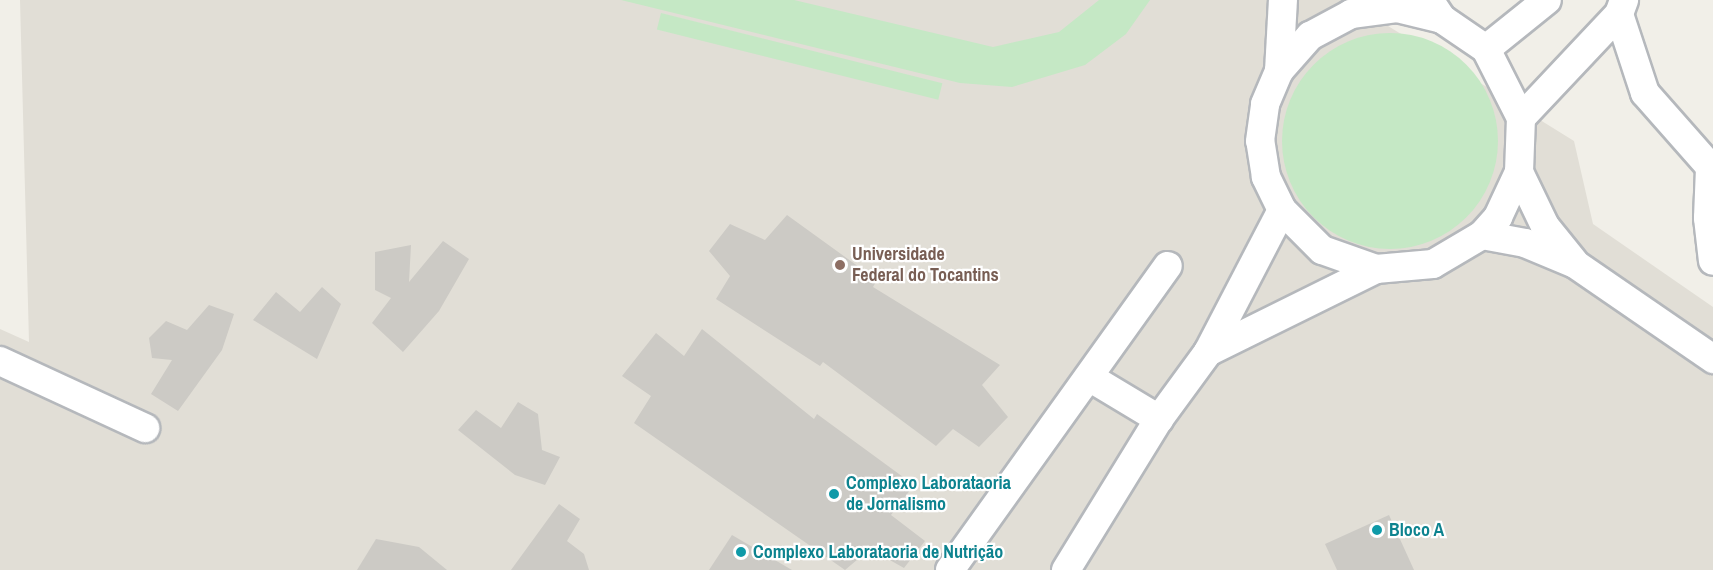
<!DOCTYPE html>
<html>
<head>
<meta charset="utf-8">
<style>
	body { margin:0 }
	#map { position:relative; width:1713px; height:570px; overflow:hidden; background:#f1efe8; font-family:"Archivo Narrow",sans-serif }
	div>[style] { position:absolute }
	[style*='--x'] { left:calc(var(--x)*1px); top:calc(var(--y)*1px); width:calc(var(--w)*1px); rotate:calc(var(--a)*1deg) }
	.education>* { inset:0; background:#e1ded6 }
	.green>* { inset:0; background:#c5e8c5; transform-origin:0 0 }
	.round { border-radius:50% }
	.building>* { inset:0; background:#cccac5 }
	.roads { filter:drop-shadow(2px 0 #b5b8bc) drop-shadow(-2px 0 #b5b8bc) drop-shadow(0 2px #b5b8bc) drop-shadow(0 -2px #b5b8bc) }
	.minor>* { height:28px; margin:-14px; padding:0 14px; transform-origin:14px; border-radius:14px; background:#fff }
	.dots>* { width:16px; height:16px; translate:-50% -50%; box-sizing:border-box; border:3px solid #fff; border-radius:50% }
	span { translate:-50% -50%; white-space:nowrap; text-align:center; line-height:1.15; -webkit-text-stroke:4.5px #fff; paint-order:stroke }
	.education-label { font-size:18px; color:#785e54; font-weight:700 }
	.left { translate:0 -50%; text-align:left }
	.culture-label { font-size:18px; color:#0d838f; font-weight:700 }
</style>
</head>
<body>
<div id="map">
	<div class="education">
		<i style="clip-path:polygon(20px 0,1346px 0,1574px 141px,1593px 224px,1713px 307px,1713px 570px,0 570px,0 329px,29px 342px)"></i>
	</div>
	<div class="green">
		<i style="clip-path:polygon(621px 0,794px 0,993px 47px,1059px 32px,1099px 0,1150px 0,1126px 34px,1085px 65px,1012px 87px,960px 83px)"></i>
		<i style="left:661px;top:13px;width:290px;height:17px;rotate:14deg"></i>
		<i class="round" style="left:1282px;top:33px;width:216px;height:216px"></i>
	</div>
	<div class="building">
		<i style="clip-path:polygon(787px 215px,877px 280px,873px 287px,1000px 365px,982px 385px,1008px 417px,979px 447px,953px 429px,936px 446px,823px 362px,820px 366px,716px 299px,730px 276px,709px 251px,730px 224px,765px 240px)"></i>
		<i style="clip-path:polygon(443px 241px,469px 259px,439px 311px,403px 352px,372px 323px,391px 298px,375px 290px,375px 252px,411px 245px,409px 282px)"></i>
		<i style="clip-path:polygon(322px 287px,341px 304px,317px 359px,253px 320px,276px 292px,300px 312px)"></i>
		<i style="clip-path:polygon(209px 305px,234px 314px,222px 350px,178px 411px,151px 394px,172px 360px,152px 358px,149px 338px,166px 321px,187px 330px)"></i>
		<i style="clip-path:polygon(702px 329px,814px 419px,817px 414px,914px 485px,891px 515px,925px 541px,904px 568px,870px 549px,845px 570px,634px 423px,651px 396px,622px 376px,656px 333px,684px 356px)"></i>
		<i style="clip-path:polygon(518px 402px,538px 414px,542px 450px,560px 457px,545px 485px,515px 475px,458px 430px,476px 410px,501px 428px)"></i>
		<i style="clip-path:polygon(559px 504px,580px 519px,567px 541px,584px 554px,589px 570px,511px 570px)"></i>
		<i style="clip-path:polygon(1389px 515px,1414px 570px,1337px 570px,1325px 544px)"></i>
		<i style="clip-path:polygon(732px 535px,792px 570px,709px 570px)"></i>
		<i style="clip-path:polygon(376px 539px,419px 547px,447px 570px,357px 570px)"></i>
	</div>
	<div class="roads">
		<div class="minor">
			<i style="--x:1619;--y:14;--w:83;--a:71.8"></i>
			<i style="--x:1645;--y:93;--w:103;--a:48.6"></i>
			<i style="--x:1486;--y:49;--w:78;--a:-38.8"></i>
			<i style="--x:1279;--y:71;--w:71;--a:-86.8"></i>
			<i style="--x:1521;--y:118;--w:143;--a:-46.7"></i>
			<i style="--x:1619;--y:14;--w:15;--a:-70"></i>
			<i style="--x:1710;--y:168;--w:50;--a:92.3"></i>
			<i style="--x:1708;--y:218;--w:43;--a:83.4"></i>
			<i style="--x:1519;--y:172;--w:60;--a:64.3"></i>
			<i style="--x:1545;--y:226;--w:46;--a:51.1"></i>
			<i style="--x:1482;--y:235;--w:44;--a:10.5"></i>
			<i style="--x:1525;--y:243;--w:54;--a:22.8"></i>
			<i style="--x:1575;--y:264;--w:168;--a:34.5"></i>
			<i style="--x:1376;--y:269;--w:57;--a:-160.6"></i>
			<i style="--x:1322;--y:250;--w:57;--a:-135"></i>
			<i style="--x:1282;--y:210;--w:37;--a:-116"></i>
			<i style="--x:1266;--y:177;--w:36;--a:-99"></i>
			<i style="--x:1260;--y:141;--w:37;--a:-82"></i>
			<i style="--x:1265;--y:104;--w:36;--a:-67"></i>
			<i style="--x:1279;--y:71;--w:47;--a:-48.5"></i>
			<i style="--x:1310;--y:36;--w:47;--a:-28.2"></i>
			<i style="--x:1351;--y:14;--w:46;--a:-7.4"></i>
			<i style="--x:1397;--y:8;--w:46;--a:13.7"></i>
			<i style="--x:1208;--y:352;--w:187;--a:-26.3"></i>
			<i style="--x:1376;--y:269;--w:57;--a:-5"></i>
			<i style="--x:1433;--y:264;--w:57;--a:-30.6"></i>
			<i style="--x:1482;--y:235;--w:24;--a:-48"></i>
			<i style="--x:1498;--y:217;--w:50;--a:-65"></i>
			<i style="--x:1519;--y:172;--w:54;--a:-87.9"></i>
			<i style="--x:1521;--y:118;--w:77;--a:-116.9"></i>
			<i style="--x:1486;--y:49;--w:53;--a:-145.7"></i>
			<i style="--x:1442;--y:19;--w:23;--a:-124"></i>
			<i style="--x:0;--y:361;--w:160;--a:24.8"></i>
			<i style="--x:1089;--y:377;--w:82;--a:31"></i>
			<i style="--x:950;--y:570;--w:374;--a:-54.4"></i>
			<i style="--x:1066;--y:570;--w:177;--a:-58.4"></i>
			<i style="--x:1159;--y:419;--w:83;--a:-53.8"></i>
			<i style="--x:1208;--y:352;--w:160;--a:-62.5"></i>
		</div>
	</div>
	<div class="dots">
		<i style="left:840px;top:265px;background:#8d6e63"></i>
		<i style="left:834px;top:494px;background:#0f9aa8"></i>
		<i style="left:1377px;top:530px;background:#0f9aa8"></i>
		<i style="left:741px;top:552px;background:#0f9aa8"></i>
	</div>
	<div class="education-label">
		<span class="left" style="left:852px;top:265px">Universidade<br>Federal do Tocantins</span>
	</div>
	<div class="culture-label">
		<span class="left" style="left:846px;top:494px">Complexo Laborataoria<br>de Jornalismo</span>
		<span class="left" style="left:1389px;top:530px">Bloco A</span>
		<span class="left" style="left:753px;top:552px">Complexo Laborataoria de Nutrição</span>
	</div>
</div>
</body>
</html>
